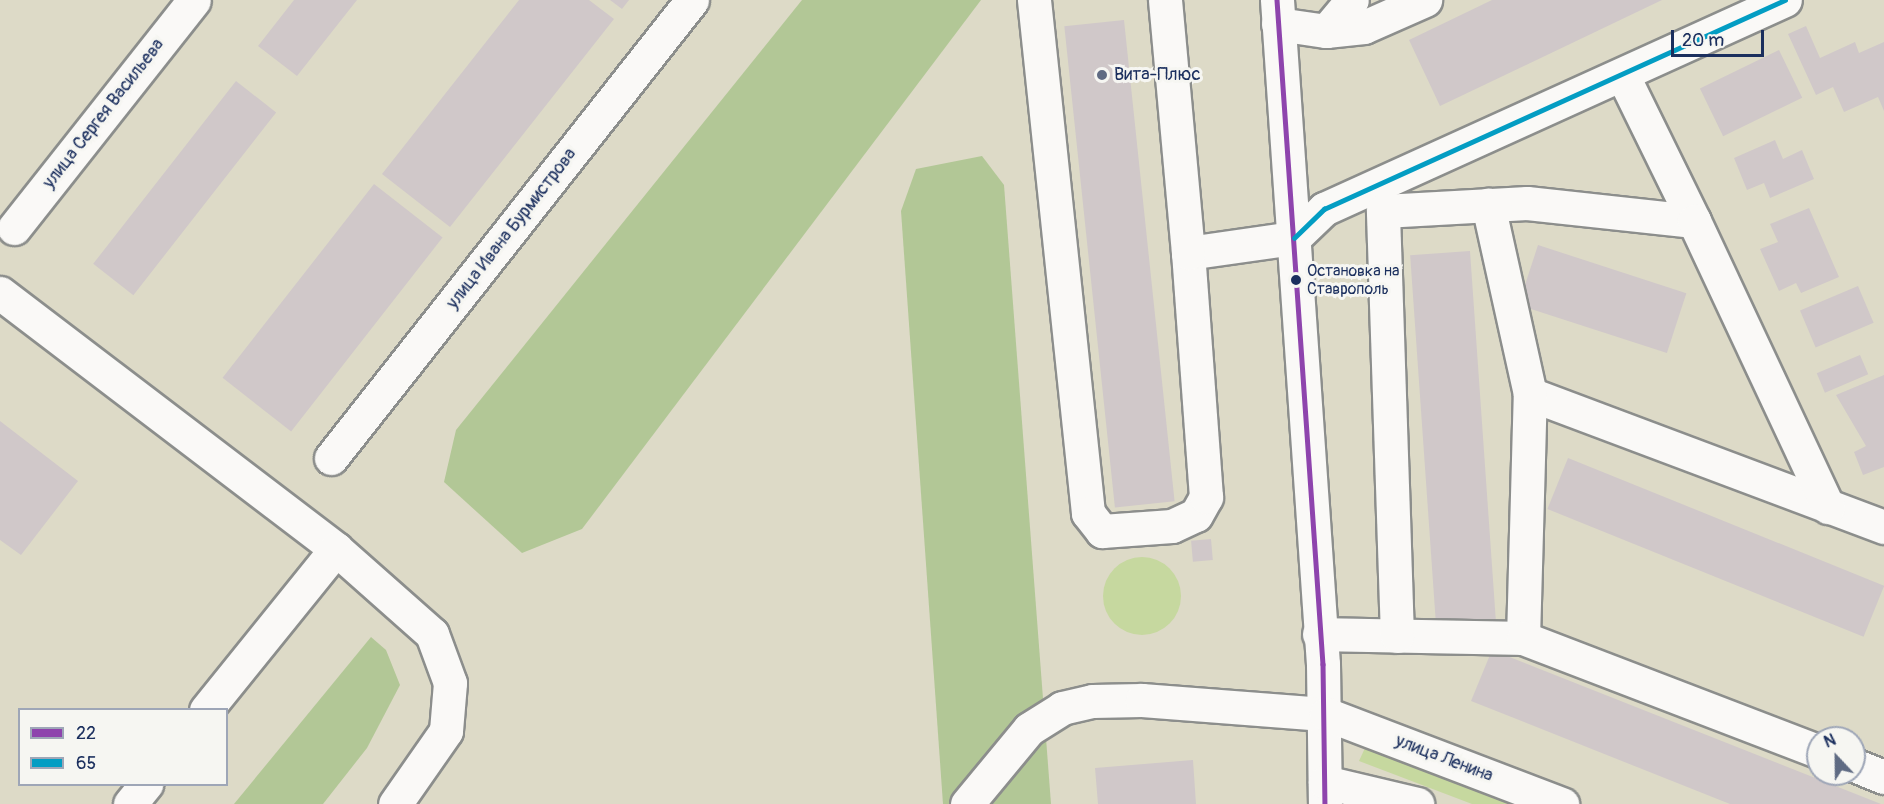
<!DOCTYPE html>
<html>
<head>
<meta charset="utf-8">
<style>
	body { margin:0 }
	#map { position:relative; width:1884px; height:804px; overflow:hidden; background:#dddac7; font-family:Pangolin,sans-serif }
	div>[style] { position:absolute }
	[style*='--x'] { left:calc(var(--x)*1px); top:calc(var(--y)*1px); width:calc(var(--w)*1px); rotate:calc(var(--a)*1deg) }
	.green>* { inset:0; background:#c6d89f }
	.round { border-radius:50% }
	.forest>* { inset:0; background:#b2c796 }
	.building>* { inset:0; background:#d0c8c9; transform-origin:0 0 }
	.roads { filter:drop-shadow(2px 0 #8c8e8c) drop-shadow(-2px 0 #8c8e8c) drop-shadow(0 2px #8c8e8c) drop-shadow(0 -2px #8c8e8c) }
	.minor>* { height:33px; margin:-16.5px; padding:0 16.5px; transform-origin:16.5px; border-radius:16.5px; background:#faf9f7 }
	.bus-1>* { height:4.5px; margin:-2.25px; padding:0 2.25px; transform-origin:2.25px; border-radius:2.25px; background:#8e44ad }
	.bus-2>* { height:4.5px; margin:-2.25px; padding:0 2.25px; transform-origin:2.25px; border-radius:2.25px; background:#039dc3 }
	.dots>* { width:16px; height:16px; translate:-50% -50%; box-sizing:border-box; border:3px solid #f6f6f2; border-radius:50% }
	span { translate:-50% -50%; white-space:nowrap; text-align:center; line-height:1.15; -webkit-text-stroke:6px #f6f6f2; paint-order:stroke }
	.bus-label { font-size:16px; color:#1b2f5e }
	.left { translate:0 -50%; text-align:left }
	.poi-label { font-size:18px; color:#1b2f5e }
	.street-label { font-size:18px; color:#1b2f5e }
	.legend { position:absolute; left:18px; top:708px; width:210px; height:78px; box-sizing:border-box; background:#f6f6f2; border:2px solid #9ea6b7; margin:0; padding:8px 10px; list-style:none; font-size:18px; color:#1b2f5e }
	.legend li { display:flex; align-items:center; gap:12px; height:30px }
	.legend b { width:30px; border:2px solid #9ea6b7 }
	.north { position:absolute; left:1806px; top:726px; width:60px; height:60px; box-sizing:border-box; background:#f6f6f2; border:2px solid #9ea6b7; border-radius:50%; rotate:338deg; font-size:16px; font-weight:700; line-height:24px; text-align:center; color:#1b2f5e }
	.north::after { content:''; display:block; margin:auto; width:21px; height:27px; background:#5f6b83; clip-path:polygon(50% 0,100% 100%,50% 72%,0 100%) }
	.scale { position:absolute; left:1671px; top:30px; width:93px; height:27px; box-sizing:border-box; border:3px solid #1b2f5e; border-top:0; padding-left:8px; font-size:18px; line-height:21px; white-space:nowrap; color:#1b2f5e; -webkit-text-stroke:4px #f6f6f2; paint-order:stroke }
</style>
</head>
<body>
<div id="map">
	<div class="green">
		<i class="round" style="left:1103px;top:557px;width:78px;height:78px"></i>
		<i style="clip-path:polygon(1365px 748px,1512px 804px,1472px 804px,1359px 761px)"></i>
	</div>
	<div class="forest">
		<i style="clip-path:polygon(802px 0,981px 0,582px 529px,522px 553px,444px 482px,456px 430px)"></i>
		<i style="clip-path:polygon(982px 156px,1004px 185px,1051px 804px,943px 804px,901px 211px,916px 169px)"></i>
		<i style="clip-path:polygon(371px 637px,386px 650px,400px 685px,367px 748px,323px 804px,234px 804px)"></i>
	</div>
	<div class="building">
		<i style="clip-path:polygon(294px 0,357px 0,297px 76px,258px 46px)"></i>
		<i style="clip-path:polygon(519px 0,589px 0,614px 19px,450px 227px,382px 174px)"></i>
		<i style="clip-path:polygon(610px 0,629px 0,622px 9px)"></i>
		<i style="clip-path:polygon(1492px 0,1662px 0,1440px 106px,1409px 40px)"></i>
		<i style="left:1124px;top:20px;width:484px;height:60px;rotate:84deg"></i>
		<i style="clip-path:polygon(1806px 26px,1820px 58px,1855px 42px,1859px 53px,1884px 42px,1884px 111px,1878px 97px,1844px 112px,1833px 87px,1816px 95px,1788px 34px)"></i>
		<i style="left:1779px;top:50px;width:53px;height:88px;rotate:64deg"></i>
		<i style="left:236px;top:81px;width:51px;height:232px;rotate:38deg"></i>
		<i style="clip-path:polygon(1775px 140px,1783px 159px,1802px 150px,1814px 179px,1770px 198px,1764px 183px,1747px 190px,1734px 158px)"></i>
		<i style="left:374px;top:184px;width:87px;height:246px;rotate:38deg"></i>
		<i style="clip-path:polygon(1809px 208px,1839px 277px,1801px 293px,1796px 283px,1779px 291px,1760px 249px,1778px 242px,1770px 224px)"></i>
		<i style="left:1538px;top:245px;width:156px;height:63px;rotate:18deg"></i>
		<i style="left:1470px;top:251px;width:375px;height:60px;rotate:86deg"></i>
		<i style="left:1858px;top:286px;width:40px;height:63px;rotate:67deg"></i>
		<i style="left:1860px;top:355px;width:21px;height:47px;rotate:67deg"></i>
		<i style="clip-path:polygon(1884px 375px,1884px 467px,1863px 475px,1854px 452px,1866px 446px,1836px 395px)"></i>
		<i style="clip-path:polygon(0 421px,78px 481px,21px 555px,0 540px)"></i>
		<i style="left:1568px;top:458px;width:341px;height:55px;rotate:22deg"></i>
		<i style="left:1211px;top:539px;width:21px;height:20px;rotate:85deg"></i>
		<i style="clip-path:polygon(1492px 650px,1881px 804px,1730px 804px,1471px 701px)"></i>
		<i style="clip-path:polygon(1193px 760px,1196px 804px,1098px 804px,1095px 768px)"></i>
	</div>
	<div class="roads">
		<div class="minor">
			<i style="--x:1034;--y:0;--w:516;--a:83.99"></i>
			<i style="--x:1088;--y:513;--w:23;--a:52"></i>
			<i style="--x:1102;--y:531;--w:70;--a:-4.1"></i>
			<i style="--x:1172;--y:526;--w:26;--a:-25"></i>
			<i style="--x:1196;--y:515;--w:21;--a:-61"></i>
			<i style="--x:1206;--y:497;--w:245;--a:-94.2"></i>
			<i style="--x:1188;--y:253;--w:107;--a:-8.1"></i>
			<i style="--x:1294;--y:238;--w:42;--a:-44"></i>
			<i style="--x:1324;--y:209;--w:506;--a:-24.39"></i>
			<i style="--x:1165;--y:0;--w:254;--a:84.8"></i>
			<i style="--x:1277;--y:0;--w:666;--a:86.04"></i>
			<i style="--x:1323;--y:664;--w:140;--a:89.2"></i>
			<i style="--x:1278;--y:24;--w:49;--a:8.3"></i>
			<i style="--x:1326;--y:31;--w:38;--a:-6"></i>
			<i style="--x:1364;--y:27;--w:67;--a:-23.9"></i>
			<i style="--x:1326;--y:31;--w:40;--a:-50"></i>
			<i style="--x:1623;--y:76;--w:161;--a:63.9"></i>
			<i style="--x:14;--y:228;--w:290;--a:-51.7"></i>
			<i style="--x:0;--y:293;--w:422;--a:37.3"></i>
			<i style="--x:336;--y:549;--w:128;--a:41.5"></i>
			<i style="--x:432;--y:634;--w:52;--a:69.8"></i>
			<i style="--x:450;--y:683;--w:48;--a:94.8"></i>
			<i style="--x:446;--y:731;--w:89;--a:124.9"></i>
			<i style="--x:1530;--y:394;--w:378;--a:20.6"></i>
			<i style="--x:331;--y:458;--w:583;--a:-51.75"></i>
			<i style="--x:1319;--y:634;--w:204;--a:1.1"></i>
			<i style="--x:1523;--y:638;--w:244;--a:-88.4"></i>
			<i style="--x:1530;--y:394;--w:194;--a:-102.5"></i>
			<i style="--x:1397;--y:636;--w:425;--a:-91.9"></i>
			<i style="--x:1383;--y:211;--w:144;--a:-3.2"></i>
			<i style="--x:1527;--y:203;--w:168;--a:6.2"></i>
			<i style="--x:1694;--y:221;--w:316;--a:64.9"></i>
			<i style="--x:1523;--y:638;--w:316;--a:21"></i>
			<i style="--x:206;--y:710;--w:207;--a:-51.1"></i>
			<i style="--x:1854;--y:765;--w:32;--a:22"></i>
			<i style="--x:1325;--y:782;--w:95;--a:13.4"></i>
			<i style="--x:130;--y:804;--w:26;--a:-51"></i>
			<i style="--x:967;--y:804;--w:97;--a:-50.4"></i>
			<i style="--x:1029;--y:729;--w:39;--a:-32"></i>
			<i style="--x:1062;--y:708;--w:31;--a:-13"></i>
			<i style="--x:1092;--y:701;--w:50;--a:-1.1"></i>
			<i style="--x:1142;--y:700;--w:185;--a:4.4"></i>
			<i style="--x:1326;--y:714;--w:253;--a:20.9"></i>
		</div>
	</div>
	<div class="bus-1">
		<i style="--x:1277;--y:0;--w:666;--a:86.04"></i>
		<i style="--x:1323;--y:664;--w:140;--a:89.2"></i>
	</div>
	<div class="bus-2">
		<i style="--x:1294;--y:238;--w:42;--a:-44"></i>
		<i style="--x:1324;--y:209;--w:506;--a:-24.39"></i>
	</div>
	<div class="dots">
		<i style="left:1102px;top:75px;background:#5f6b83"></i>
		<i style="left:1296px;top:280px;background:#1b2f5e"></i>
	</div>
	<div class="bus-label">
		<span class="left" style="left:1307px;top:280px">Остановка на<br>Ставрополь</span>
	</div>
	<div class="poi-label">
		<span class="left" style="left:1114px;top:75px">Вита-Плюс</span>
	</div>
	<div class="street-label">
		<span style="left:104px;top:114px;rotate:-52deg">улица Сергея Васильева</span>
		<span style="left:512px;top:229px;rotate:-52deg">улица Ивана Бурмистрова</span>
		<span style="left:1444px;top:759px;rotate:21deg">улица Ленина</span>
	</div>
	<ul class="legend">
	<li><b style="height:8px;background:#8e44ad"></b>22</li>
	<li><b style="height:8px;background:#039dc3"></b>65</li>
	</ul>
	<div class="north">N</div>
	<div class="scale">20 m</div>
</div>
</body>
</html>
